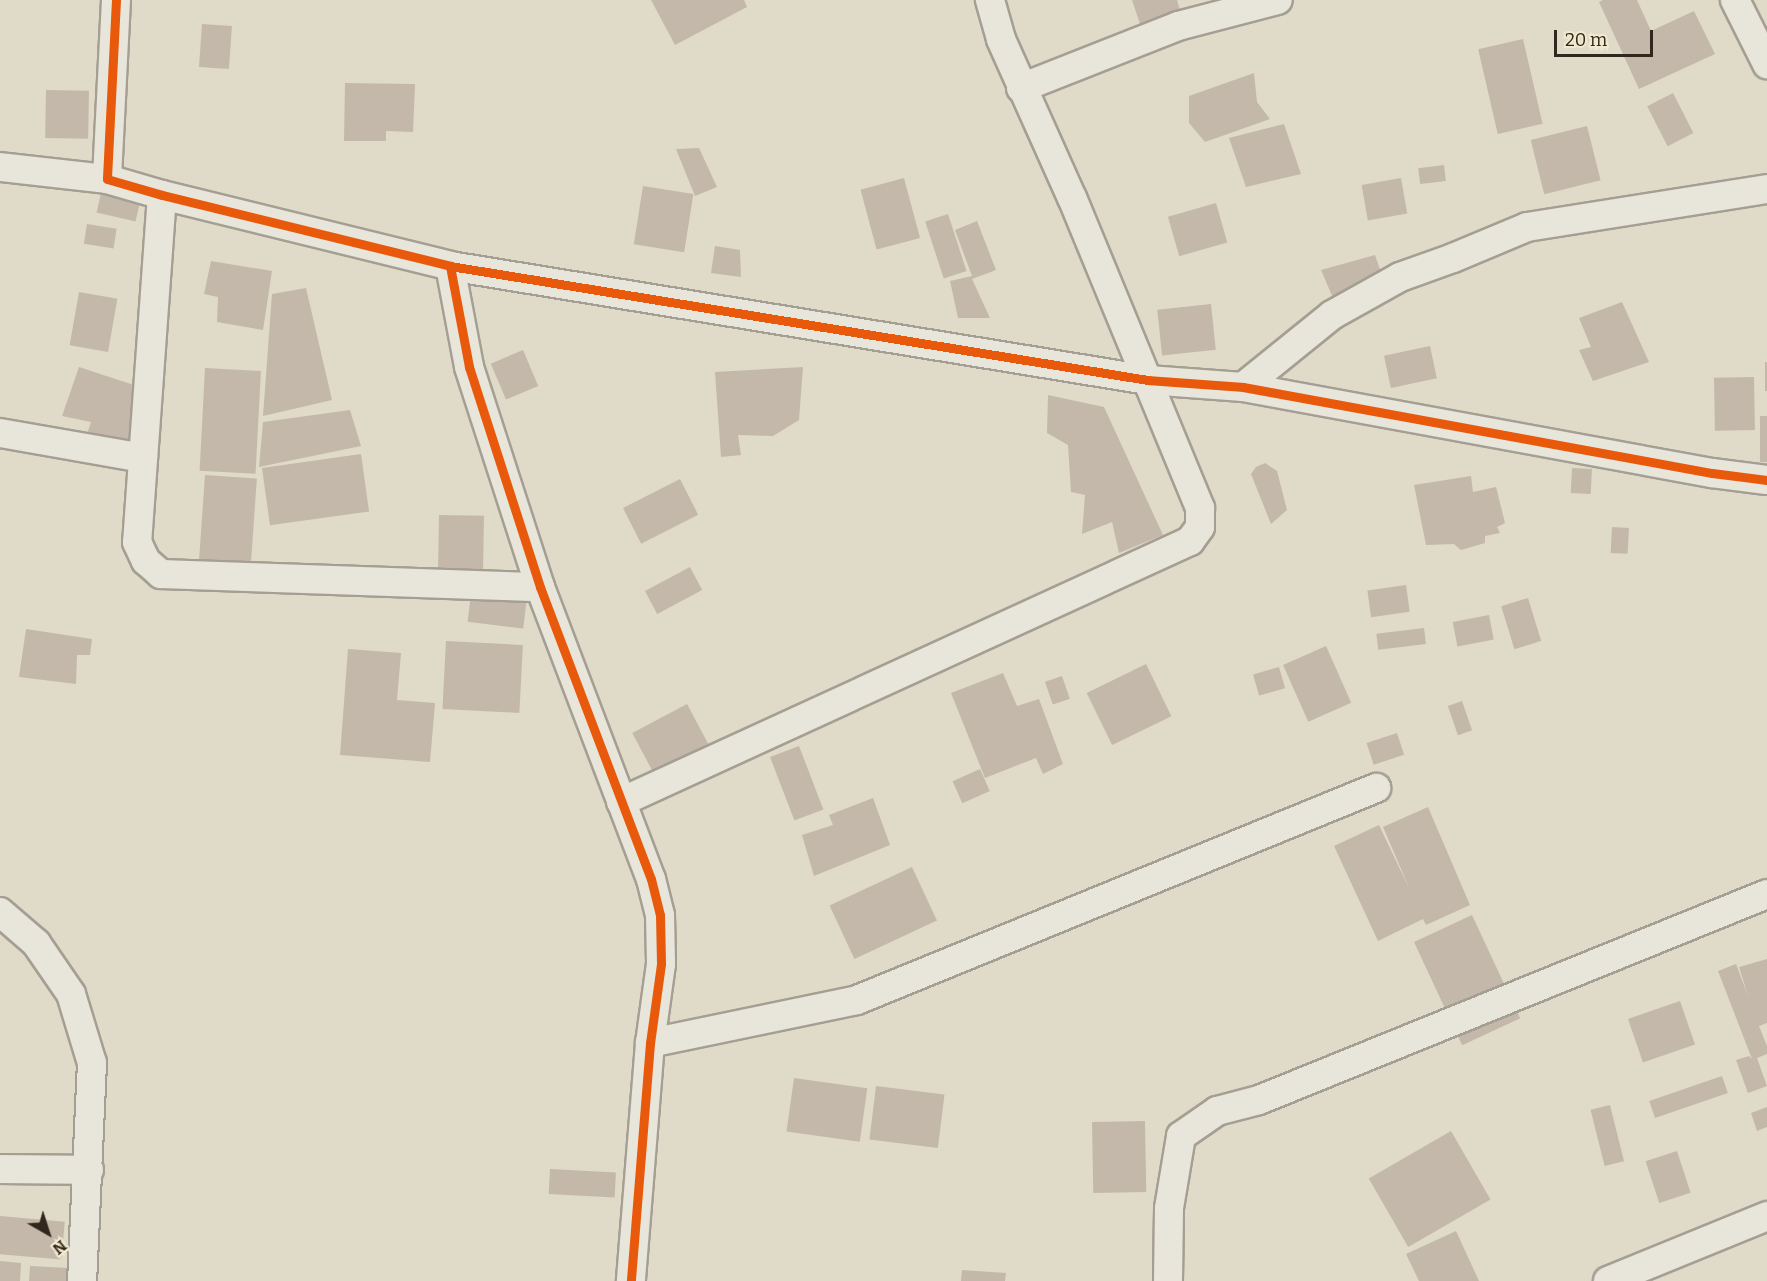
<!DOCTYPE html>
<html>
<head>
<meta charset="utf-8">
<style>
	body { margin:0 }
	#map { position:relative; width:1767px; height:1281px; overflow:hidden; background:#e0dac9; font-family:Bitter,serif }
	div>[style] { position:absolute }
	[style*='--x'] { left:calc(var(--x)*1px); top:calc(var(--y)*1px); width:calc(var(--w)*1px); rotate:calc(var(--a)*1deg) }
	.building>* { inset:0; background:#c4b8aa; transform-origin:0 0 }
	.roads { filter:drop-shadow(2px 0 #a59f93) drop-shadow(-2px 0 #a59f93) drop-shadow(0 2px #a59f93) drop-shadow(0 -2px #a59f93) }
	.street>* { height:28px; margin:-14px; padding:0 14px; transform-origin:14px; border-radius:14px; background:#e8e5db }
	.cycleway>* { height:9px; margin:-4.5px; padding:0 4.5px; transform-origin:4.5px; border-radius:4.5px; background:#e8590c }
	span { translate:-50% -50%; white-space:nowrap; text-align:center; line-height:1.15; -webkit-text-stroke:4.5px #f2e9ce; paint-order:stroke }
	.north { position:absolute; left:18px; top:1203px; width:60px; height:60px; -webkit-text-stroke:4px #f2e9ce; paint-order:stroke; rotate:141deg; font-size:16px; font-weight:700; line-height:24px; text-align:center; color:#32271c }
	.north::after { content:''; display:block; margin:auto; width:21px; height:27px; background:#32271c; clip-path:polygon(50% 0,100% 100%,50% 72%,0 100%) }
	.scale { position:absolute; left:1554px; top:30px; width:99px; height:27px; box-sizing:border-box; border:3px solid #32271c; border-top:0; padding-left:8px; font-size:18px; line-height:21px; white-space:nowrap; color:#32271c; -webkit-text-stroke:4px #f2e9ce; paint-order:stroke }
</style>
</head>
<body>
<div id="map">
	<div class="building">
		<i style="clip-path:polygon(651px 0,744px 0,747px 7px,675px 45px)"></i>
		<i style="clip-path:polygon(1132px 0,1177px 0,1186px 31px,1143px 33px)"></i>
		<i style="clip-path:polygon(1603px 0,1637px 0,1651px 31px,1694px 11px,1715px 54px,1639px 89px,1599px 2px)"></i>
		<i style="left:202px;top:24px;width:30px;height:43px;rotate:4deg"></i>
		<i style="left:1523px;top:39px;width:87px;height:46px;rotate:77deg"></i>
		<i style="clip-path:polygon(1254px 73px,1257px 102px,1270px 119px,1205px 142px,1189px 123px,1189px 96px)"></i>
		<i style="clip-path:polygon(345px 83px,415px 84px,413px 132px,386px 131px,386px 141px,344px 141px)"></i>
		<i style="left:46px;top:90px;width:43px;height:48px;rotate:1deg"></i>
		<i style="left:1673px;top:93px;width:45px;height:29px;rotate:63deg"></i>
		<i style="clip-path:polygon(1284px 124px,1301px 174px,1246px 187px,1229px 138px)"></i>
		<i style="left:1587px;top:126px;width:56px;height:58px;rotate:76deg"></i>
		<i style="clip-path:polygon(699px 148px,717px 187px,695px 196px,676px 149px)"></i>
		<i style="left:1444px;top:165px;width:16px;height:26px;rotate:83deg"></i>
		<i style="left:904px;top:178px;width:62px;height:45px;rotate:75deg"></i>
		<i style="left:1401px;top:178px;width:36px;height:40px;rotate:80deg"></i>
		<i style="left:643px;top:186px;width:51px;height:59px;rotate:9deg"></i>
		<i style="left:102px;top:189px;width:40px;height:24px;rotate:13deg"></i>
		<i style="left:1216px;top:203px;width:41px;height:50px;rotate:74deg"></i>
		<i style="left:948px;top:214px;width:60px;height:24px;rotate:72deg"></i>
		<i style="clip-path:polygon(977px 221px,996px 270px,972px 279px,990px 318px,958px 318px,950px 281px,972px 276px,955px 230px)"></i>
		<i style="left:87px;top:224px;width:30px;height:20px;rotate:9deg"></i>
		<i style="clip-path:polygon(715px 246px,740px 250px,741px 277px,711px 273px)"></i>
		<i style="clip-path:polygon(1375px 255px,1388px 293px,1336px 305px,1321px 270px)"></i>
		<i style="clip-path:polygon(211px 261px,272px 271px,263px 330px,217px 322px,218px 297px,204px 294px)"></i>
		<i style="clip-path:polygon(306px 288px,332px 400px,263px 416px,272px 294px)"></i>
		<i style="left:79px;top:292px;width:39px;height:54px;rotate:10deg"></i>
		<i style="clip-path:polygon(1622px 302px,1649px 362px,1593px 381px,1579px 350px,1591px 347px,1579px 318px)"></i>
		<i style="left:1211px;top:304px;width:46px;height:54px;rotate:84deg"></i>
		<i style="left:1430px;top:346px;width:33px;height:47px;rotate:78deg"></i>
		<i style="left:523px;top:350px;width:39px;height:35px;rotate:67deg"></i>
		<i style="left:1765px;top:362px;width:2px;height:29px"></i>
		<i style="clip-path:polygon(79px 367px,143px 388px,124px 457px,84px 443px,91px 422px,62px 416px)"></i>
		<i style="clip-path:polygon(803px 367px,799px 420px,773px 436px,738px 435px,741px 455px,721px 457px,715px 372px)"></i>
		<i style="left:205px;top:368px;width:56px;height:103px;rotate:3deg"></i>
		<i style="left:1754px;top:377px;width:53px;height:40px;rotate:89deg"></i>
		<i style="clip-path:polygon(1048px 395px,1104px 407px,1163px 535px,1119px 553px,1112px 522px,1082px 534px,1085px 495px,1071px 492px,1068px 445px,1047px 433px)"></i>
		<i style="clip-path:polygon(350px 410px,361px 446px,259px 467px,263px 422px)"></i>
		<i style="left:1760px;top:416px;width:7px;height:46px"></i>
		<i style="left:361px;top:454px;width:58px;height:100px;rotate:82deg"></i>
		<i style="clip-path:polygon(1265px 463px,1277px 471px,1287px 510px,1271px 524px,1251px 474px,1256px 467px)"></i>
		<i style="left:1572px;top:468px;width:20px;height:25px;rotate:3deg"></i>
		<i style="left:205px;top:475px;width:52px;height:110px;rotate:4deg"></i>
		<i style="clip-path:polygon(1471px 476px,1473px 492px,1496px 487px,1505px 523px,1497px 527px,1500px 533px,1485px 536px,1485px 543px,1461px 550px,1454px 544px,1426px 545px,1414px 485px)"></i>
		<i style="left:680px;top:479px;width:40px;height:64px;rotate:63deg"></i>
		<i style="left:439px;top:515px;width:45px;height:64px;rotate:1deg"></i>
		<i style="left:1612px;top:527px;width:17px;height:26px;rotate:3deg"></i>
		<i style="left:690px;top:567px;width:26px;height:51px;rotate:62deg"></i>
		<i style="left:1406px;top:585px;width:27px;height:39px;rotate:82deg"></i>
		<i style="left:472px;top:586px;width:56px;height:36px;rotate:7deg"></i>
		<i style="left:1528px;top:598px;width:45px;height:28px;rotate:73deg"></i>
		<i style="left:1489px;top:615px;width:25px;height:37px;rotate:79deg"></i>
		<i style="left:1424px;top:628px;width:16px;height:48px;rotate:83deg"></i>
		<i style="clip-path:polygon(26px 629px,92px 639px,90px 655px,77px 655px,76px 684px,19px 677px)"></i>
		<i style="left:446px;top:641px;width:77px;height:68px;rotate:3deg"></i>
		<i style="left:1326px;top:646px;width:62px;height:47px;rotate:66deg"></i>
		<i style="clip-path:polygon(348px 649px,401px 653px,397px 700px,435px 703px,430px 762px,340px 755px)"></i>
		<i style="left:1146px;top:664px;width:58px;height:66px;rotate:64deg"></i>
		<i style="left:1279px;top:667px;width:22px;height:27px;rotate:74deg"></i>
		<i style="clip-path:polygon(1003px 673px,1017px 706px,1039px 699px,1063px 764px,1043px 774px,1036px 758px,985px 778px,951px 693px)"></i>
		<i style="left:1062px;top:676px;width:24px;height:18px;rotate:71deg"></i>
		<i style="left:1462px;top:701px;width:31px;height:15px;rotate:71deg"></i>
		<i style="left:687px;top:704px;width:45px;height:62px;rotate:62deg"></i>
		<i style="left:1397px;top:733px;width:23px;height:32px;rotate:72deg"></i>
		<i style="left:799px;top:746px;width:68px;height:31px;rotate:69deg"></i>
		<i style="left:980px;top:769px;width:24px;height:30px;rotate:66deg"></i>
		<i style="clip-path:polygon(873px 798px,890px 845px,814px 876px,802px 835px,833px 825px,829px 815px)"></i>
		<i style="clip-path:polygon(1428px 807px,1470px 905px,1426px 925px,1423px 919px,1378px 941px,1334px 846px,1379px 825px,1410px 890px,1383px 827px)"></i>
		<i style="left:912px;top:867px;width:59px;height:91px;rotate:65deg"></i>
		<i style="left:1472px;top:915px;width:114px;height:64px;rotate:65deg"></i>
		<i style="clip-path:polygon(1767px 959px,1767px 1023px,1759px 1026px,1767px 1046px,1767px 1054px,1757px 1058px,1767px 1086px,1748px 1093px,1736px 1060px,1749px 1056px,1752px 1059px,1718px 971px,1736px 964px,1748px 996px,1739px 967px)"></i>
		<i style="left:1680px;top:1001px;width:46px;height:55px;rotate:71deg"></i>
		<i style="left:1722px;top:1076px;width:18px;height:77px;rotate:71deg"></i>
		<i style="left:794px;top:1078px;width:74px;height:54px;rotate:8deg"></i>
		<i style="left:876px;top:1086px;width:69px;height:54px;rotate:7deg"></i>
		<i style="left:1610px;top:1105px;width:58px;height:20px;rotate:76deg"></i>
		<i style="clip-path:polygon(1767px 1107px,1767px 1127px,1757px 1131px,1751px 1113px)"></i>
		<i style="left:1145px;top:1121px;width:71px;height:53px;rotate:89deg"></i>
		<i style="left:1451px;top:1131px;width:79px;height:95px;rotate:60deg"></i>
		<i style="left:1677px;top:1151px;width:44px;height:33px;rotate:72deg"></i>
		<i style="left:550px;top:1169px;width:66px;height:25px;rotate:3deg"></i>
		<i style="left:0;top:1216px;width:65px;height:38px;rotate:5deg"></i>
		<i style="clip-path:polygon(1456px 1231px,1479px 1281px,1419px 1281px,1406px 1254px)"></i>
		<i style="clip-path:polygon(0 1261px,21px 1263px,20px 1281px,0 1281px)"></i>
		<i style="clip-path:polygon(30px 1266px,69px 1268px,68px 1281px,29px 1281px)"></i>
		<i style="clip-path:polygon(962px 1270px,1006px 1273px,1005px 1281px,961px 1281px)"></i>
	</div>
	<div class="roads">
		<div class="street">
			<i style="--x:116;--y:0;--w:179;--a:92.9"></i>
			<i style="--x:107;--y:179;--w:57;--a:16.2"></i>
			<i style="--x:162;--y:195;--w:297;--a:13.8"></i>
			<i style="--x:450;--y:266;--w:103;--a:79.3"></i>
			<i style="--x:469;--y:367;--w:231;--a:72.1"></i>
			<i style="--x:540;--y:587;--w:312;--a:69.2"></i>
			<i style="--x:651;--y:879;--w:37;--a:76"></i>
			<i style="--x:660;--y:915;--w:49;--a:88.8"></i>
			<i style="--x:661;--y:964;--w:80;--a:97.9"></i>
			<i style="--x:650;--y:1043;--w:239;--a:94.6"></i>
			<i style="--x:1735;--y:0;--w:72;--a:63.4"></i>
			<i style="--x:1021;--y:88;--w:169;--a:-21.5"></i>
			<i style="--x:1178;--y:26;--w:103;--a:-14.6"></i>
			<i style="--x:0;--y:167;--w:108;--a:6.4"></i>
			<i style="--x:162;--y:195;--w:348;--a:94.1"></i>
			<i style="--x:137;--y:542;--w:21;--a:65"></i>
			<i style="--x:146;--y:561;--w:20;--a:41"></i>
			<i style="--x:161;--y:574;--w:379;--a:2"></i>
			<i style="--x:450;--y:266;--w:707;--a:9.28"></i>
			<i style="--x:1148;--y:380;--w:95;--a:4.2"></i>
			<i style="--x:1243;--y:387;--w:477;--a:10.4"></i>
			<i style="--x:1712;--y:473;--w:55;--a:7.3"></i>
			<i style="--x:1243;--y:387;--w:114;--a:-39"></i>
			<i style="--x:1332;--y:315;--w:78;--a:-29.2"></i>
			<i style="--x:1400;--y:277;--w:56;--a:-19.7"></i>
			<i style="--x:1453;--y:258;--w:80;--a:-22.7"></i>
			<i style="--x:1527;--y:227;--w:243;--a:-9"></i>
			<i style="--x:0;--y:433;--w:145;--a:9.9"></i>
			<i style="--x:621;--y:802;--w:626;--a:-24.64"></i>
			<i style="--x:1190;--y:541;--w:17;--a:-54"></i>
			<i style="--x:1200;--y:527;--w:19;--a:-90"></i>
			<i style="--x:1200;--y:508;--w:335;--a:-112.4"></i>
			<i style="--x:1072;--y:198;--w:174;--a:-114.1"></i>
			<i style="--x:1001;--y:39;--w:41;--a:-105.8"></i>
			<i style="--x:0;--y:912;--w:48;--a:40.7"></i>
			<i style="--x:36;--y:943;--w:62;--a:55.5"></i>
			<i style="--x:71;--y:994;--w:72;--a:73.1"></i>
			<i style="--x:92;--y:1063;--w:218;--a:92.6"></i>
			<i style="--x:650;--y:1043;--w:211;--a:-11.7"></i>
			<i style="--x:857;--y:1000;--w:561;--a:-22.22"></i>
			<i style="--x:0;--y:1169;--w:89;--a:0.6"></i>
			<i style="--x:1168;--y:1281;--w:73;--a:-89.2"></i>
			<i style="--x:1169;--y:1208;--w:73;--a:-80.5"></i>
			<i style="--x:1181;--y:1136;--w:44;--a:-34.8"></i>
			<i style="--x:1217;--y:1111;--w:43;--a:-14.7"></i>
			<i style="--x:1259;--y:1100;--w:548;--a:-22.07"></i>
			<i style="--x:1608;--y:1281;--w:172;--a:-22.2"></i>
		</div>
	</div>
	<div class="cycleway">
		<i style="--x:116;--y:0;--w:179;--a:92.9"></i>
		<i style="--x:107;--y:179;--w:57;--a:16.2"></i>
		<i style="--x:162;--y:195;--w:297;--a:13.8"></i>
		<i style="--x:450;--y:266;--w:103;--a:79.3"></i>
		<i style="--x:469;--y:367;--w:231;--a:72.1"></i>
		<i style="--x:540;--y:587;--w:312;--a:69.2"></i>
		<i style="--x:651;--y:879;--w:37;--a:76"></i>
		<i style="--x:660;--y:915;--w:49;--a:88.8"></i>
		<i style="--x:661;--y:964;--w:80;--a:97.9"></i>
		<i style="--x:650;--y:1043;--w:239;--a:94.6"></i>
		<i style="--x:450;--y:266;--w:707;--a:9.28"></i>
		<i style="--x:1148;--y:380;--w:95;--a:4.2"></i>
		<i style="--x:1243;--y:387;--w:477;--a:10.4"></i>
		<i style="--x:1712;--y:473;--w:55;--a:7.3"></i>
	</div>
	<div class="north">N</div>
	<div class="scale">20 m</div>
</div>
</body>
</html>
